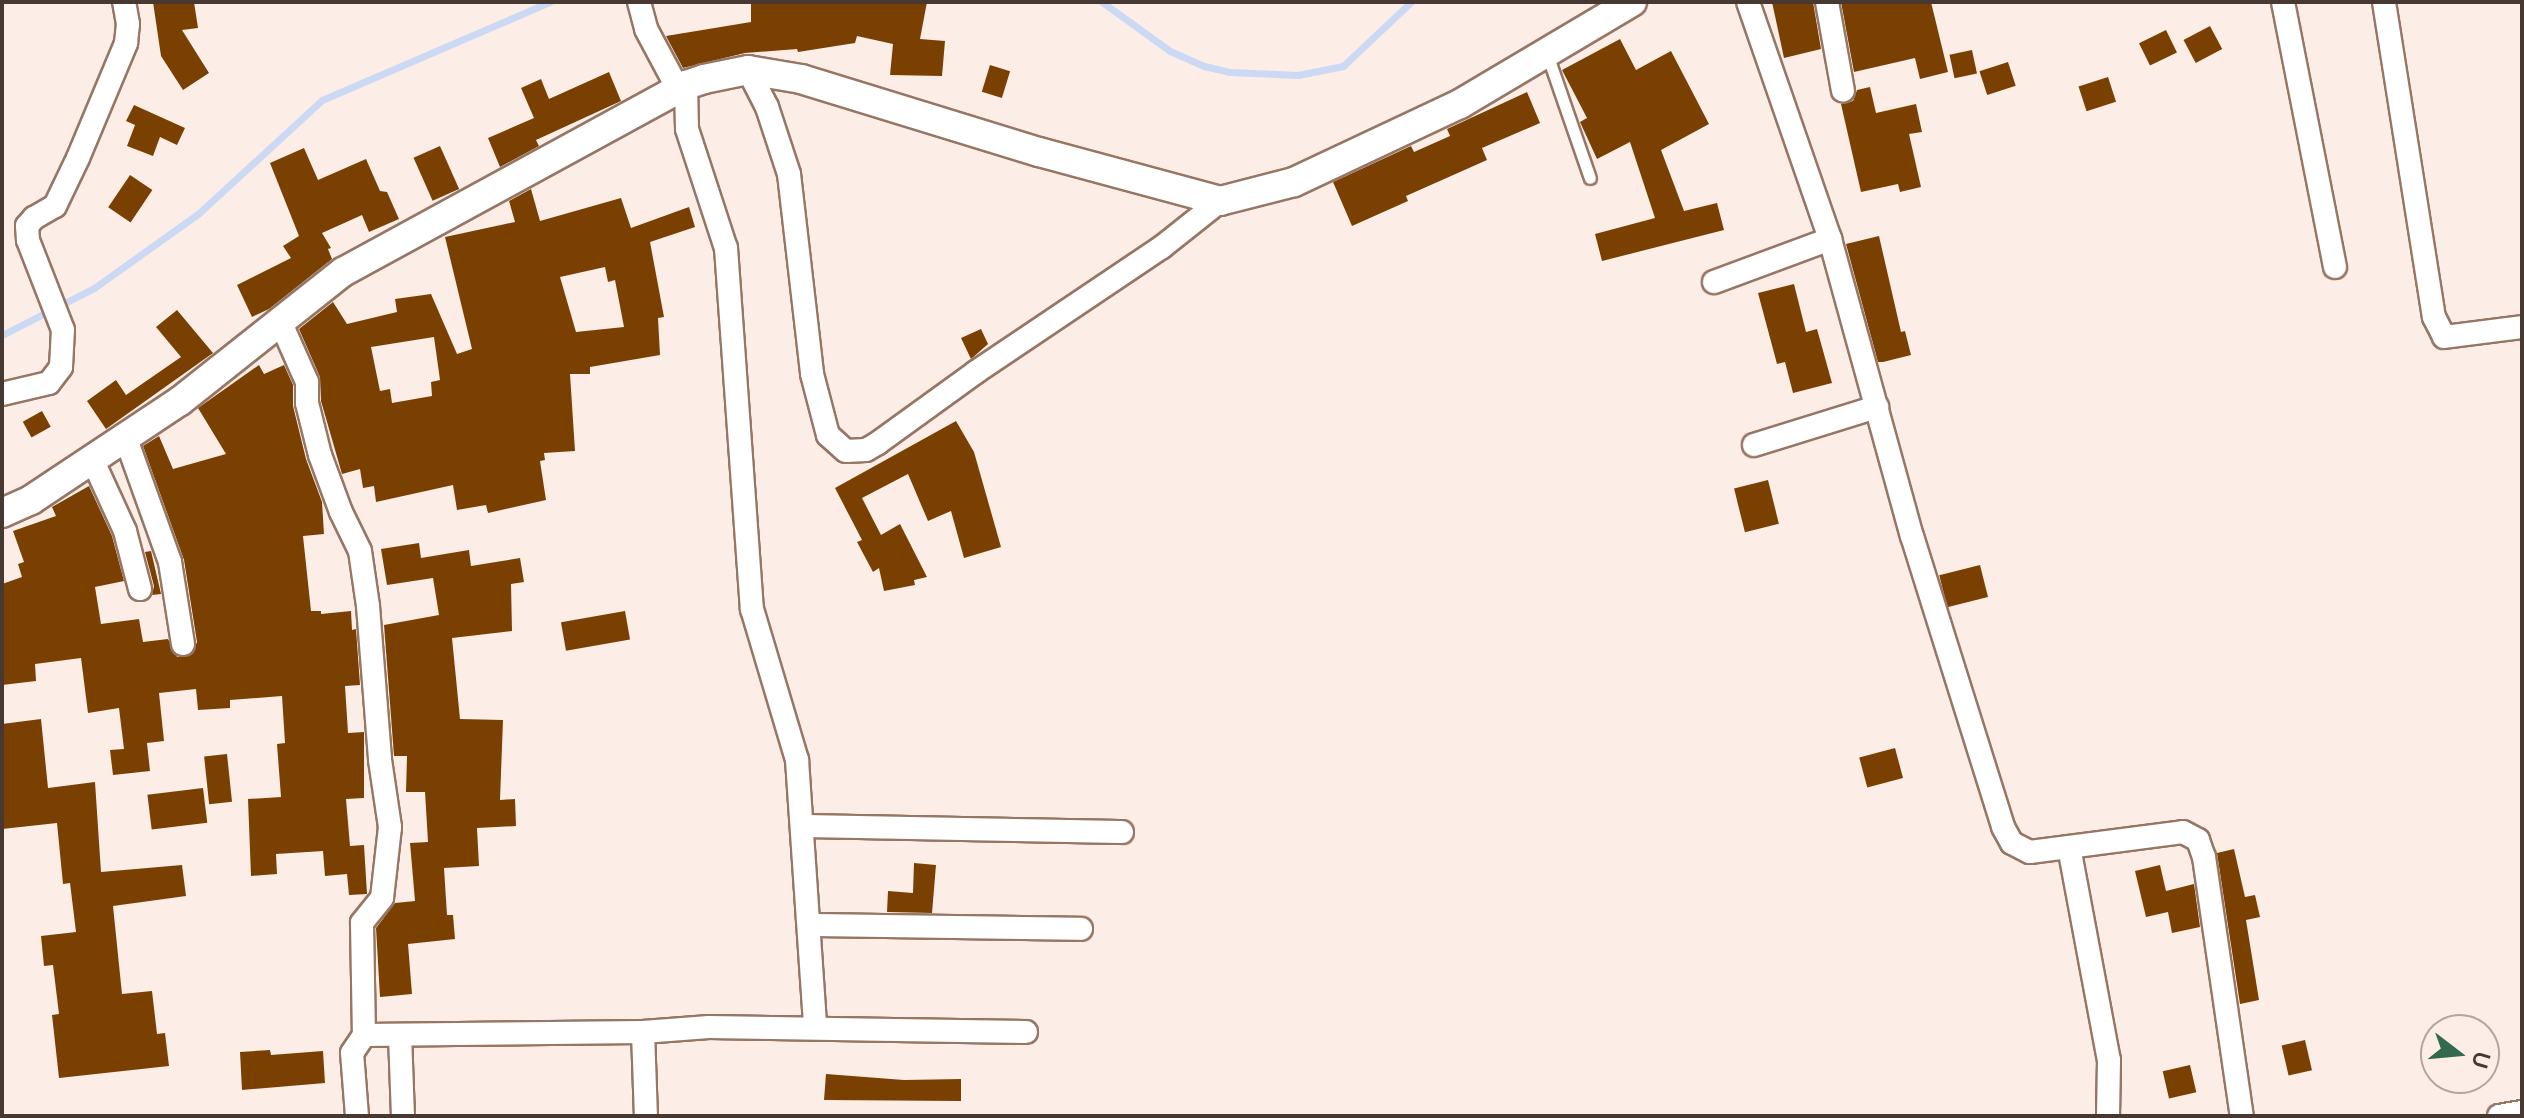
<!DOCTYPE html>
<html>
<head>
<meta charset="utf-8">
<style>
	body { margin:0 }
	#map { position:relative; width:2524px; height:1118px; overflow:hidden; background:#fcede6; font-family:Lato,sans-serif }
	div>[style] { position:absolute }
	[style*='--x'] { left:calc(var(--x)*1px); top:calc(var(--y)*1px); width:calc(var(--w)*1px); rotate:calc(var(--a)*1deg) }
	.stream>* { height:7px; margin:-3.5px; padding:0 3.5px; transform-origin:3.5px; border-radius:3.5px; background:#cbd9f5 }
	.building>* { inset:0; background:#7a4002; transform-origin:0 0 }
	.roads { filter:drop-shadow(2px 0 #967665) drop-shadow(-2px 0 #967665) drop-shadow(0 2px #967665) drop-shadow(0 -2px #967665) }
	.service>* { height:11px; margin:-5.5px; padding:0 5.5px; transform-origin:5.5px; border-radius:5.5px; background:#fff }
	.minor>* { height:22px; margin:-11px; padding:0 11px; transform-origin:11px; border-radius:11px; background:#fff }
	.tertiary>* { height:28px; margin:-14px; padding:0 14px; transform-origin:14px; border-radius:14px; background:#fff }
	span { translate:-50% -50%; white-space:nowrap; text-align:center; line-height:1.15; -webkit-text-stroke:8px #fcede6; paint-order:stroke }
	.frame { position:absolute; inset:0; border:4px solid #473932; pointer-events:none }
	.north { position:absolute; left:2420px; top:1014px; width:80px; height:80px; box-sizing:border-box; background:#fcede6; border:2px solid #b4a59e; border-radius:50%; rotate:106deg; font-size:22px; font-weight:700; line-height:32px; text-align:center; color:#473932 }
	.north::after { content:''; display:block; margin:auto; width:28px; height:36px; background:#33694f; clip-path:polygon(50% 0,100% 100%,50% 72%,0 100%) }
</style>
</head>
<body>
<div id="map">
	<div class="stream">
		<i style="--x:1102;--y:2;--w:84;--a:35.8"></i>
		<i style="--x:1170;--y:51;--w:37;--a:24"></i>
		<i style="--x:1204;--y:66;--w:26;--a:13"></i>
		<i style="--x:1229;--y:72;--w:69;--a:2.5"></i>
		<i style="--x:1298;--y:75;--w:46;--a:-11.3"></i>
		<i style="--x:1343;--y:66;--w:93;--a:-43.3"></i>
		<i style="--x:2;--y:335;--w:103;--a:-27.1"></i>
		<i style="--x:94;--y:288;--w:129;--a:-35.5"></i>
		<i style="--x:199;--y:213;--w:167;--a:-42.6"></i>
		<i style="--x:322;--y:100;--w:248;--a:-23.3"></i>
	</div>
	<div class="building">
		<i style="clip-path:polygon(153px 2px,194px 2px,198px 28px,182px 30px,209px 73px,183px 90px,161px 56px)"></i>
		<i style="clip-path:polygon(751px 2px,927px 2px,920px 39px,945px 41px,942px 76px,890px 75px,893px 44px,857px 36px,855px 43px,798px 52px,797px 49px,745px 53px,683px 68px,666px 36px,751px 22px)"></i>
		<i style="clip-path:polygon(1772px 2px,1813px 2px,1821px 49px,1784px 58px)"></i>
		<i style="clip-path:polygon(1841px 2px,1931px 2px,1948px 72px,1920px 79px,1915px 58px,1854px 72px)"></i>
		<i style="left:2210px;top:26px;width:26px;height:30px;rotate:62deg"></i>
		<i style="left:2166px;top:30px;width:25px;height:30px;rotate:64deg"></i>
		<i style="clip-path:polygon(1620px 39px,1636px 70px,1671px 51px,1709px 124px,1661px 150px,1684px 211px,1717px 203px,1724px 230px,1602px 261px,1595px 234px,1655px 218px,1630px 142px,1597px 159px,1580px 122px,1587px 118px,1562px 70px)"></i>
		<i style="left:1972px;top:50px;width:24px;height:23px;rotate:78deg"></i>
		<i style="left:2008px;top:62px;width:25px;height:30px;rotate:72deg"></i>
		<i style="left:990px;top:65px;width:21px;height:28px;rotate:17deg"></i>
		<i style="clip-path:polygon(609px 72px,621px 101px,536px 140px,539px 146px,500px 167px,488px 138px,534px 118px,521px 88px,541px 79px,549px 99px)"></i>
		<i style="left:2108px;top:77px;width:26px;height:31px;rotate:72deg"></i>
		<i style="clip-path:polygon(1870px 87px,1876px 113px,1916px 104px,1922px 132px,1909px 134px,1921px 187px,1900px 192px,1898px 184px,1861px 192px,1841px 104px,1853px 101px,1857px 90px)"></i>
		<i style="clip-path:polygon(1527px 92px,1540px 123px,1482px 148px,1487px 160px,1406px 196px,1408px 201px,1352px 226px,1333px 182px,1411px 146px,1414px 152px,1450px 136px,1447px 129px)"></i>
		<i style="clip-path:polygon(134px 105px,185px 128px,177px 145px,160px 137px,153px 156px,127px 146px,135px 125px,126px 121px)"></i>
		<i style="left:440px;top:146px;width:47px;height:29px;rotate:66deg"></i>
		<i style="clip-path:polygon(304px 148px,318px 180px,366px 159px,380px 191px,387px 192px,399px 219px,369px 232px,362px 215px,322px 233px,331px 248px,328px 249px,332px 259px,269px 309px,252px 317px,237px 285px,291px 258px,283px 246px,299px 236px,270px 163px)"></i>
		<i style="left:130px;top:175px;width:27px;height:39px;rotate:34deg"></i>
		<i style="clip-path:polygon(evenodd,531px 189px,540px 221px,621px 198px,631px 228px,689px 207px,695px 227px,650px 242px,664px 317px,658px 318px,660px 355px,590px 367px,590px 374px,570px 374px,575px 451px,544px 453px,545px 460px,540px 461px,546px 500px,488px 513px,486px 505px,457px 510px,453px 485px,376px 502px,374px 486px,363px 488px,360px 469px,342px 474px,321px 401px,320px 377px,299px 329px,333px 302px,347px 324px,397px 312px,395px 299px,431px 294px,457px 354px,472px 349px,445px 237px,515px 222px,509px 201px,531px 189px,605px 267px,608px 282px,615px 280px,624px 327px,576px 332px,560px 277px,605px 267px,531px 189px,434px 337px,440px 380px,431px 382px,432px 396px,392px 403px,390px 389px,380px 391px,371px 347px,434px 337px)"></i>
		<i style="clip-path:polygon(1879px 236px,1901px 332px,1905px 331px,1911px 355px,1883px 362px,1878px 362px,1846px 244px)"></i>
		<i style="clip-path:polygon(1794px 284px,1806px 332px,1817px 329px,1832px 383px,1793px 393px,1785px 362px,1777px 364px,1758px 293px)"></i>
		<i style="clip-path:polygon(177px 310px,213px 353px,106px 429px,87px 401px,116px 380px,126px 395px,181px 357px,156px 327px)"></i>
		<i style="clip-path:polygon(981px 329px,988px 344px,971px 359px,961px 338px)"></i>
		<i style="clip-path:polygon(259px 365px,264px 374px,284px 365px,293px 385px,293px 406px,306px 459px,322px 502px,324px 534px,303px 536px,311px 611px,321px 611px,321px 614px,351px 611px,352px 630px,356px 629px,360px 685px,345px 686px,348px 733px,364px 732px,364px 798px,346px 799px,350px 846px,364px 845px,367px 894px,349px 895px,347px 874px,325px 876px,323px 851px,276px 854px,277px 874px,251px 876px,248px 799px,281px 797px,277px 744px,285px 743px,282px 696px,230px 700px,230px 708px,198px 710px,196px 689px,159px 693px,164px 741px,147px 743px,150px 771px,113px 775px,110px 750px,124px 749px,119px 708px,88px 713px,81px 658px,35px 664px,36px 681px,2px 685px,2px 584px,22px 577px,18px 564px,24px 562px,13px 531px,56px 516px,52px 507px,89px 486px,112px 536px,124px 581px,95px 587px,101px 624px,139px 619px,143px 642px,168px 639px,177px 657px,192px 654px,197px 642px,184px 560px,143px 446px,159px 436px,173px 469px,226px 454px,198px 408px)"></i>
		<i style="left:42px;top:411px;width:18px;height:22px;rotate:61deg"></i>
		<i style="clip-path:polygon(956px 421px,974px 452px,1001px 547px,964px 558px,951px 511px,928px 521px,908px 474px,862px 498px,881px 535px,900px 524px,927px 577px,914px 580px,915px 585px,884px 591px,879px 568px,873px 572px,857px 542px,862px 540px,835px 488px)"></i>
		<i style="left:1768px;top:480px;width:45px;height:35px;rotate:76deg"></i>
		<i style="clip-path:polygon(419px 543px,421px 558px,469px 550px,471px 566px,520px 558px,524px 582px,511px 584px,512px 631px,452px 638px,460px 719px,503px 720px,500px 800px,515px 799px,516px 826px,477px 828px,479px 866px,444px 868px,447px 915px,453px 915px,455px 939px,408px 944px,412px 994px,380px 997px,376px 928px,395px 903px,415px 901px,410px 843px,428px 842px,425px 792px,406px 792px,407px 756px,394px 756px,384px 625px,439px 615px,433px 578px,387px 585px,381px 549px)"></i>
		<i style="clip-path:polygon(151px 551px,161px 594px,152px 595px,154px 586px,145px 552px)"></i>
		<i style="left:1980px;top:565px;width:33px;height:42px;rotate:76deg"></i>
		<i style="left:625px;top:611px;width:29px;height:65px;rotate:80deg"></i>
		<i style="clip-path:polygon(41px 719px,48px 788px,95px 782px,101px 872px,182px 865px,186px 896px,113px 906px,122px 994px,152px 991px,157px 1034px,165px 1033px,169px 1066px,59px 1078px,52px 1015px,59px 1014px,53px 965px,44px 966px,41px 936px,76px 932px,70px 883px,63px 884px,57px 823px,2px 829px,2px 724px)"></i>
		<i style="left:1895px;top:748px;width:31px;height:37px;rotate:75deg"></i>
		<i style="left:227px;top:754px;width:48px;height:23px;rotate:84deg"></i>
		<i style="left:203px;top:788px;width:35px;height:56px;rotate:83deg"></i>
		<i style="clip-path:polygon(2234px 849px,2245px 897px,2255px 895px,2260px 917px,2246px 920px,2259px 1000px,2240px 1004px,2217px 853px)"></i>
		<i style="clip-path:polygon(914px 863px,936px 865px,932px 913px,887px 912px,888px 891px,913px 893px)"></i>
		<i style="clip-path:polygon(2160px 865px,2166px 891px,2194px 884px,2200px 927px,2172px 933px,2168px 912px,2146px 917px,2135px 871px)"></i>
		<i style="left:2305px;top:1040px;width:31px;height:24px;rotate:77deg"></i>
		<i style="clip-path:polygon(270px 1050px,271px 1055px,323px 1051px,325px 1083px,242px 1090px,240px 1052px)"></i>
		<i style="left:2190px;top:1065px;width:28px;height:28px;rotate:77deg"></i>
		<i style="clip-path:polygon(826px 1074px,904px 1080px,961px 1079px,961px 1101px,824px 1100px)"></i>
	</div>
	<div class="roads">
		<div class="service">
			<i style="--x:1547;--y:54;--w:131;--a:70.9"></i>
		</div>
		<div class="minor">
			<i style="--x:639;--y:2;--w:28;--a:75"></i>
			<i style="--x:646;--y:29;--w:68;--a:61.9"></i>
			<i style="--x:1748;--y:2;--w:251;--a:70.9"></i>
			<i style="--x:1830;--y:239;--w:308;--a:74.6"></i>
			<i style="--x:1912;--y:536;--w:305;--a:72.6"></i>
			<i style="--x:2003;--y:827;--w:18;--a:61"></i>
			<i style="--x:2012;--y:843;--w:20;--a:27"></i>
			<i style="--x:2030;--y:852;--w:154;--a:-7.4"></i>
			<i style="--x:2183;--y:832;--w:17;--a:28"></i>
			<i style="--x:2198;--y:840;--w:18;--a:71"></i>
			<i style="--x:2204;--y:857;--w:262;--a:81.7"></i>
			<i style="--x:1827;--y:2;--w:90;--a:79.8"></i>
			<i style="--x:2283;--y:2;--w:270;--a:78.9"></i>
			<i style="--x:2384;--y:2;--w:319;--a:81"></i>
			<i style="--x:2434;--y:317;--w:22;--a:63"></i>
			<i style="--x:2444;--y:337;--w:79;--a:-7.3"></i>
			<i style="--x:748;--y:70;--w:42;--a:62.8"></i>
			<i style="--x:767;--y:107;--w:71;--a:71.8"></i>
			<i style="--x:789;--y:174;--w:201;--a:83.4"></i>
			<i style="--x:812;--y:374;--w:63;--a:75.3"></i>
			<i style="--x:828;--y:435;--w:24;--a:42"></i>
			<i style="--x:846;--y:451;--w:20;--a:-3"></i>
			<i style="--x:866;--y:450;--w:14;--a:-30"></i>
			<i style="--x:878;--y:443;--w:121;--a:-35.9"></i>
			<i style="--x:976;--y:372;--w:224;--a:-33.9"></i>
			<i style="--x:1162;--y:247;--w:74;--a:-38.4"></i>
			<i style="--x:686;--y:85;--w:44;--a:88.7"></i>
			<i style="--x:687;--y:129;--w:125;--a:71.9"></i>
			<i style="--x:726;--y:248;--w:362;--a:85.9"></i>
			<i style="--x:752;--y:609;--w:158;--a:73.4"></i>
			<i style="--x:797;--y:760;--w:267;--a:86.1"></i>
			<i style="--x:1714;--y:282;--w:124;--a:-20.3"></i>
			<i style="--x:280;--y:321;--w:67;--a:66.1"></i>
			<i style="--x:307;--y:382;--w:21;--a:90"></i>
			<i style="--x:307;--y:403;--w:54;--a:76"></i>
			<i style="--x:320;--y:455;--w:61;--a:69.8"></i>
			<i style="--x:341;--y:512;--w:43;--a:64"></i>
			<i style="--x:360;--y:551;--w:56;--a:81.7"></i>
			<i style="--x:368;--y:606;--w:154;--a:85.5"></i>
			<i style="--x:380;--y:760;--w:68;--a:81.5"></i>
			<i style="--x:390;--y:827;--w:71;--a:96.4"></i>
			<i style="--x:382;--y:898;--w:32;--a:129"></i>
			<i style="--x:362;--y:923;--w:112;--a:89"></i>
			<i style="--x:364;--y:1035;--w:279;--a:-0.6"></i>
			<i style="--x:643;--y:1032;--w:66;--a:-4.3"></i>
			<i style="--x:709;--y:1027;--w:317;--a:0.9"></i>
			<i style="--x:2;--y:394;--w:48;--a:-13.2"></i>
			<i style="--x:49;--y:383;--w:20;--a:-53"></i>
			<i style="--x:61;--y:367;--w:37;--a:-87"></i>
			<i style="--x:63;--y:330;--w:97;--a:-111.3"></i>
			<i style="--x:28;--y:240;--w:14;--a:-94"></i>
			<i style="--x:27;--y:226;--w:11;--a:-49"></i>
			<i style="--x:34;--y:218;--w:24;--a:-30"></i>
			<i style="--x:55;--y:206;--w:53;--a:-64.4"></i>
			<i style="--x:78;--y:158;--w:125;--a:-67.3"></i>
			<i style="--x:126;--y:43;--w:19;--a:-84"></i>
			<i style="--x:128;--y:24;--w:22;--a:-100"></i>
			<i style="--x:126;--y:439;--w:131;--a:70.3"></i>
			<i style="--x:170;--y:562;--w:83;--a:81"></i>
			<i style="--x:1754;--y:445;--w:129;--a:-17.2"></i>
			<i style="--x:93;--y:461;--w:77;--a:65.4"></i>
			<i style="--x:125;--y:531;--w:60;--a:75.5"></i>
			<i style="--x:803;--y:826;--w:319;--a:1.1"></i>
			<i style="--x:2069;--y:847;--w:217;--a:79.4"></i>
			<i style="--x:2109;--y:1060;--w:56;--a:91"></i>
			<i style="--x:809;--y:925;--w:272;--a:0.8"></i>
			<i style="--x:643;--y:1032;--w:84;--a:88"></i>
			<i style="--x:400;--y:1035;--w:81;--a:87.9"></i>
			<i style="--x:357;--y:1116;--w:63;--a:-94.5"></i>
			<i style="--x:352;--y:1053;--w:22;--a:-56"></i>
			<i style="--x:2499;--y:1116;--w:23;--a:-10"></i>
		</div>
		<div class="tertiary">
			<i style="--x:2;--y:513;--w:32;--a:-24"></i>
			<i style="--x:31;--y:500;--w:179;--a:-33.6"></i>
			<i style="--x:180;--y:401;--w:208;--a:-38.4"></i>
			<i style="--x:343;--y:272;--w:391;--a:-28.6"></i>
			<i style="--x:686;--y:85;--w:19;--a:-18"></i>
			<i style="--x:704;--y:79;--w:45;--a:-11.6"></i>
			<i style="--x:748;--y:70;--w:54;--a:9.6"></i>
			<i style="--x:801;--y:79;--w:249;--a:17.1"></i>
			<i style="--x:1039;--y:152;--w:188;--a:15.1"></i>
			<i style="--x:1220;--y:201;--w:76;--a:-14.4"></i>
			<i style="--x:1294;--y:182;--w:183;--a:-25.2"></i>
			<i style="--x:1460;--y:104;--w:200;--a:-30.7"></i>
		</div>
	</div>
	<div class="frame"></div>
	<div class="north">U</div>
</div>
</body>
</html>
